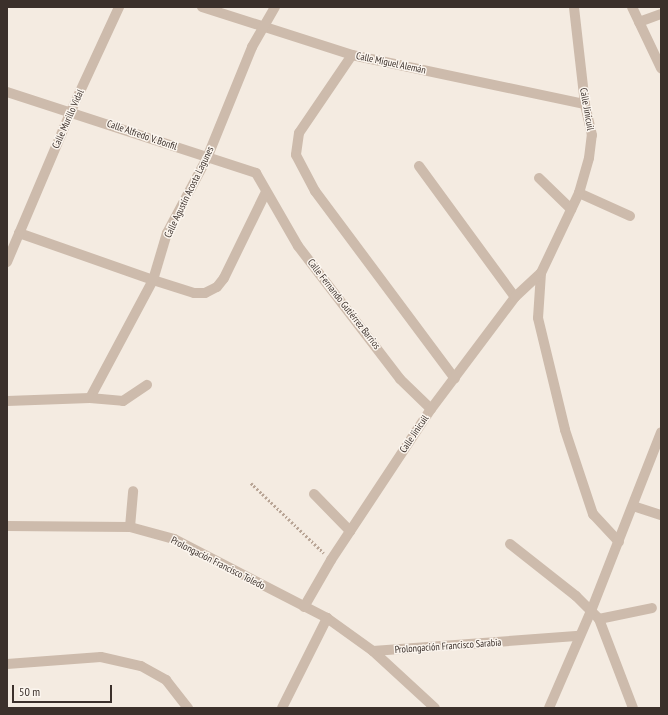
<!DOCTYPE html>
<html>
<head>
<meta charset="utf-8">
<style>
	body { margin:0 }
	#map { position:relative; width:668px; height:715px; overflow:hidden; background:#f4ebe1; font-family:"PT Sans Narrow",sans-serif }
	div>[style] { position:absolute }
	[style*='--x'] { left:calc(var(--x)*1px); top:calc(var(--y)*1px); width:calc(var(--w)*1px); rotate:calc(var(--a)*1deg) }
	.path>* { height:2.5px; margin-top:-1.25px; transform-origin:0; background:repeating-linear-gradient(90deg,#b9a596 0 2px,transparent 0 4px) }
	.minor>* { height:10px; margin:-5px; padding:0 5px; transform-origin:5px; border-radius:5px; background:#cdbbac }
	span { translate:-50% -50%; white-space:nowrap; text-align:center; line-height:1.15; -webkit-text-stroke:3px #fbf5ee; paint-order:stroke }
	.street-label { font-size:10px; color:#3b302b }
	.frame { position:absolute; inset:0; border:8px solid #3b302b; pointer-events:none }
	.scale { position:absolute; left:12px; top:685px; width:100px; height:18px; box-sizing:border-box; border:2px solid #3b302b; border-top:0; padding-left:5px; font-size:12px; line-height:14px; white-space:nowrap; color:#3b302b; -webkit-text-stroke:3px #fbf5ee; paint-order:stroke }
</style>
</head>
<body>
<div id="map">
	<div class="path">
		<i style="--x:251;--y:483;--w:101;--a:43.8"></i>
	</div>
	<div class="minor">
		<i style="--x:202;--y:7;--w:157;--a:17.7"></i>
		<i style="--x:352;--y:55;--w:238;--a:11.9"></i>
		<i style="--x:632;--y:7;--w:68;--a:64.6"></i>
		<i style="--x:639;--y:22;--w:23;--a:-20"></i>
		<i style="--x:352;--y:55;--w:94;--a:124.2"></i>
		<i style="--x:299;--y:133;--w:22;--a:98"></i>
		<i style="--x:296;--y:155;--w:41;--a:62.2"></i>
		<i style="--x:315;--y:191;--w:234;--a:53.3"></i>
		<i style="--x:7;--y:92;--w:262;--a:18"></i>
		<i style="--x:256;--y:173;--w:84;--a:60.1"></i>
		<i style="--x:298;--y:246;--w:168;--a:52.5"></i>
		<i style="--x:400;--y:379;--w:43;--a:44.1"></i>
		<i style="--x:419;--y:166;--w:162;--a:53.8"></i>
		<i style="--x:539;--y:178;--w:45;--a:44.1"></i>
		<i style="--x:579;--y:193;--w:56;--a:24.3"></i>
		<i style="--x:19;--y:233;--w:142;--a:19.3"></i>
		<i style="--x:153;--y:280;--w:43;--a:17.6"></i>
		<i style="--x:194;--y:293;--w:11;--a:0"></i>
		<i style="--x:205;--y:293;--w:13;--a:-27"></i>
		<i style="--x:217;--y:287;--w:11;--a:-52"></i>
		<i style="--x:224;--y:278;--w:96;--a:-64"></i>
		<i style="--x:7;--y:262;--w:164;--a:-67"></i>
		<i style="--x:71;--y:111;--w:115;--a:-65.2"></i>
		<i style="--x:541;--y:273;--w:45;--a:93.8"></i>
		<i style="--x:538;--y:318;--w:115;--a:76.4"></i>
		<i style="--x:565;--y:430;--w:89;--a:71.6"></i>
		<i style="--x:593;--y:514;--w:38;--a:47"></i>
		<i style="--x:90;--y:398;--w:134;--a:-61.9"></i>
		<i style="--x:153;--y:280;--w:49;--a:-73.4"></i>
		<i style="--x:167;--y:233;--w:85;--a:-61.9"></i>
		<i style="--x:207;--y:158;--w:120;--a:-67.9"></i>
		<i style="--x:252;--y:47;--w:46;--a:-60.1"></i>
		<i style="--x:7;--y:401;--w:83;--a:-2.1"></i>
		<i style="--x:90;--y:398;--w:33;--a:5"></i>
		<i style="--x:123;--y:401;--w:29;--a:-34"></i>
		<i style="--x:314;--y:494;--w:52;--a:45.8"></i>
		<i style="--x:633;--y:506;--w:29;--a:18"></i>
		<i style="--x:7;--y:526;--w:123;--a:0.5"></i>
		<i style="--x:130;--y:527;--w:46;--a:15.3"></i>
		<i style="--x:174;--y:539;--w:172;--a:27.3"></i>
		<i style="--x:327;--y:618;--w:57;--a:35.7"></i>
		<i style="--x:373;--y:651;--w:207;--a:-4.2"></i>
		<i style="--x:130;--y:527;--w:36;--a:-85"></i>
		<i style="--x:510;--y:544;--w:84;--a:38.2"></i>
		<i style="--x:576;--y:596;--w:33;--a:45"></i>
		<i style="--x:599;--y:619;--w:95;--a:69.1"></i>
		<i style="--x:304;--y:607;--w:54;--a:-60.1"></i>
		<i style="--x:331;--y:560;--w:181;--a:-56.5"></i>
		<i style="--x:431;--y:409;--w:140;--a:-53.1"></i>
		<i style="--x:515;--y:297;--w:35;--a:-43"></i>
		<i style="--x:541;--y:273;--w:89;--a:-64.6"></i>
		<i style="--x:579;--y:193;--w:36;--a:-74"></i>
		<i style="--x:589;--y:158;--w:23;--a:-83"></i>
		<i style="--x:592;--y:135;--w:32;--a:-103"></i>
		<i style="--x:585;--y:104;--w:98;--a:-96.5"></i>
		<i style="--x:599;--y:619;--w:54;--a:-11.7"></i>
		<i style="--x:373;--y:651;--w:84;--a:42.6"></i>
		<i style="--x:7;--y:664;--w:94;--a:-4.3"></i>
		<i style="--x:101;--y:657;--w:41;--a:12.7"></i>
		<i style="--x:141;--y:666;--w:29;--a:29"></i>
		<i style="--x:166;--y:680;--w:36;--a:52"></i>
		<i style="--x:282;--y:708;--w:101;--a:-63.4"></i>
		<i style="--x:549;--y:708;--w:106;--a:-66.6"></i>
		<i style="--x:591;--y:611;--w:192;--a:-68.6"></i>
	</div>
	<div class="street-label">
		<span style="left:391px;top:63px;rotate:12deg">Calle Miguel Alemán</span>
		<span style="left:587px;top:109px;rotate:80deg">Calle Jinicuil</span>
		<span style="left:68px;top:119px;rotate:-66deg">Calle Murillo Vidal</span>
		<span style="left:142px;top:135px;rotate:19deg">Calle Alfredo V. Bonfil</span>
		<span style="left:189px;top:192px;rotate:-64deg">Calle Agustín Acosta Lagunes</span>
		<span style="left:344px;top:304px;rotate:52deg">Calle Fernando Gutiérrez Barrios</span>
		<span style="left:414px;top:434px;rotate:-56deg">Calle Jinicuil</span>
		<span style="left:218px;top:563px;rotate:27deg">Prolongación Francisco Toledo</span>
		<span style="left:448px;top:646px;rotate:-4deg">Prolongación Francisco Sarabia</span>
	</div>
	<div class="frame"></div>
	<div class="scale">50 m</div>
</div>
</body>
</html>
